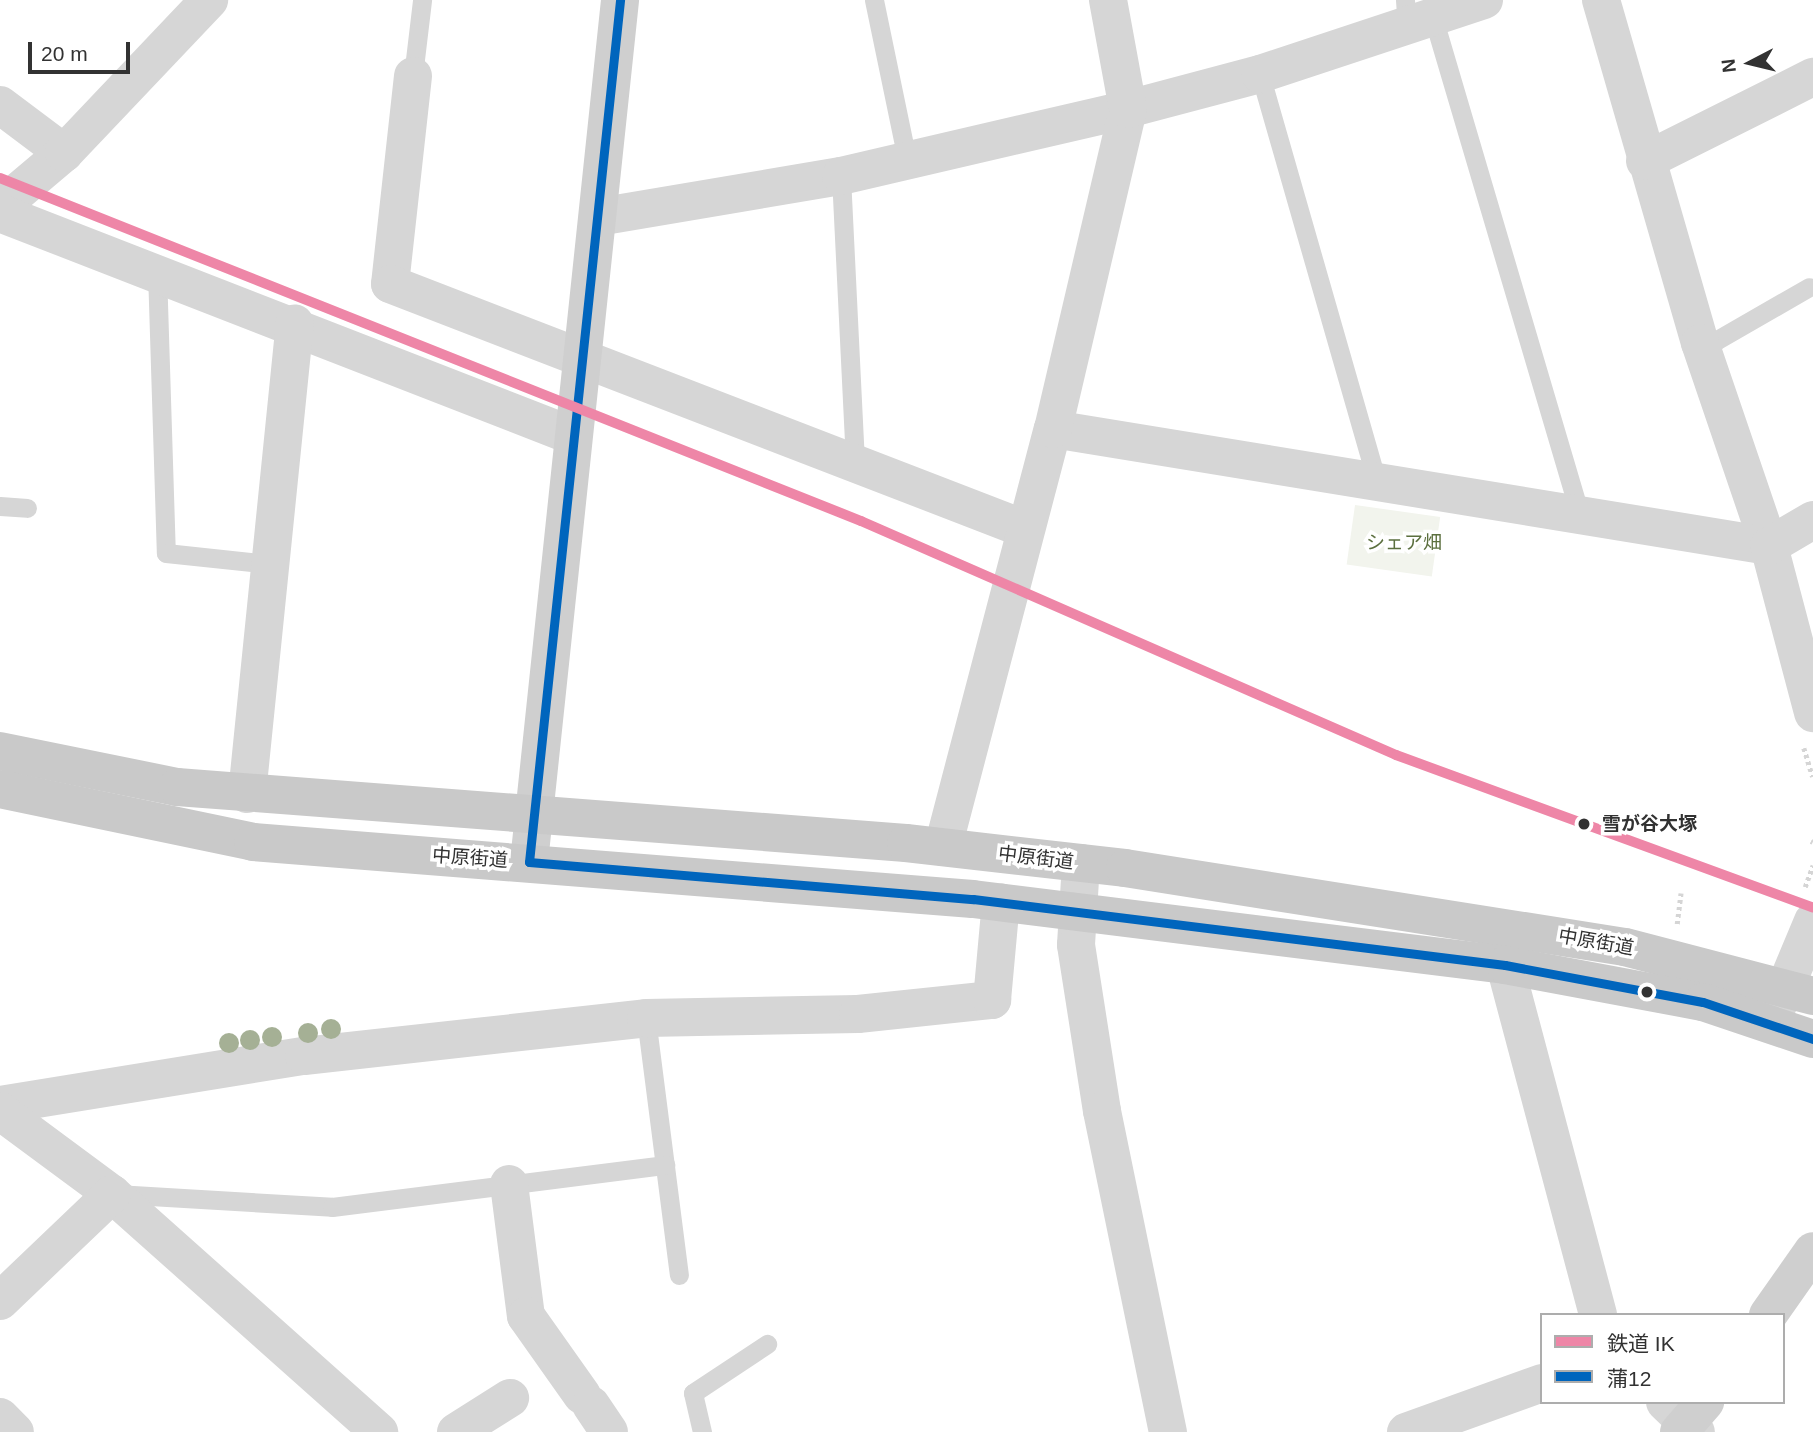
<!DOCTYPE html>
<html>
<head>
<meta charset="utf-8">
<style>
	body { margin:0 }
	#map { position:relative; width:1813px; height:1432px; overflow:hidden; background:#fff; font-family:Helvetica,"Noto Sans JP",sans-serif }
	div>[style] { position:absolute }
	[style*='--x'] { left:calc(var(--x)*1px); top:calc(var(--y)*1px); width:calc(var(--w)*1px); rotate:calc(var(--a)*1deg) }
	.green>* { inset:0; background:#f2f4ed; transform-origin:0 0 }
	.path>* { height:4.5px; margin-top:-2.25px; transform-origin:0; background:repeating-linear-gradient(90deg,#d5d5d5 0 3.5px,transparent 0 7px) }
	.lane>* { height:19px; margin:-9.5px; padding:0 9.5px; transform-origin:9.5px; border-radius:9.5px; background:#d6d6d6 }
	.street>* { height:38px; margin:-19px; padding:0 19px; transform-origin:19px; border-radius:19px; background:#d6d6d6 }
	.secondary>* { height:38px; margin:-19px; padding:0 19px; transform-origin:19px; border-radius:19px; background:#cfcfcf }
	.primary>* { height:38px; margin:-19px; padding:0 19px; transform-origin:19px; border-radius:19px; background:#c9c9c9 }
	.bus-1>* { height:9px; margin:-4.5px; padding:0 4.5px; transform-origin:4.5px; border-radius:4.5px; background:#0065bd }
	.rail-1>* { height:10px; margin:-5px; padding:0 5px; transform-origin:5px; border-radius:5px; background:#ee86a7 }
	.trees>* { width:20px; height:20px; margin:-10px; border-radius:50%; background:#a5b095 }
	.dots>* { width:19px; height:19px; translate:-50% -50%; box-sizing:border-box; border:4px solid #fff; border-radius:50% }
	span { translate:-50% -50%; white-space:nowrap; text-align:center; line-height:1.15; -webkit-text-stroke:7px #fff; paint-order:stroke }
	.park-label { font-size:19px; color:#5b6f3e }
	.stop-label { font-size:19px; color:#323232; font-weight:700 }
	.left { translate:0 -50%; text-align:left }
	.street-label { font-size:19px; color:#323232 }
	.legend { position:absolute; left:1540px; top:1313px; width:245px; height:91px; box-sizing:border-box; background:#fff; border:2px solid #adadad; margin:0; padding:9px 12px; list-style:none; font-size:21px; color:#323232 }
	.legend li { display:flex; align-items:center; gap:14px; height:35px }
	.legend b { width:35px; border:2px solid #adadad }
	.north { position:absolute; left:1715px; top:28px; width:70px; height:70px; -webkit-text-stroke:5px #fff; paint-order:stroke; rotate:263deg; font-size:19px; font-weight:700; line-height:28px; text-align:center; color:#323232 }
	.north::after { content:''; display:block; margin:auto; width:24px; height:32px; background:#323232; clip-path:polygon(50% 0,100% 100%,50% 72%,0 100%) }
	.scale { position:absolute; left:28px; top:42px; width:102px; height:32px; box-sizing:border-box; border:4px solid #323232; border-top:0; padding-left:9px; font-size:21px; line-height:24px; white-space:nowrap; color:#323232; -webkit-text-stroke:5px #fff; paint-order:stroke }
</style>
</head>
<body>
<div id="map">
	<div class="green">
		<i style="left:1355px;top:505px;width:86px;height:60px;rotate:8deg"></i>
	</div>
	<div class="path">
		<i style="--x:1804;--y:748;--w:30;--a:73"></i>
		<i style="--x:1811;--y:841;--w:2;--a:27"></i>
		<i style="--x:1805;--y:887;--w:23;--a:-70"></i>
		<i style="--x:1677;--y:924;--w:31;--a:-83"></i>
	</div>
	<div class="lane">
		<i style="--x:874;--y:0;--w:163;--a:78.3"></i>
		<i style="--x:1405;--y:0;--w:26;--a:86"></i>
		<i style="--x:1433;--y:17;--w:519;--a:73.55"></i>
		<i style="--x:1260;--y:74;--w:423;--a:74"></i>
		<i style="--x:413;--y:76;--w:77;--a:-83.2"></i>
		<i style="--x:841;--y:176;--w:289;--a:87.2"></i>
		<i style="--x:157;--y:271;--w:282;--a:88.2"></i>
		<i style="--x:166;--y:553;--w:104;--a:6.1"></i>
		<i style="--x:1700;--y:343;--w:17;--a:-10"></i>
		<i style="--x:1717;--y:340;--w:106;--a:-29.9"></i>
		<i style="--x:0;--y:506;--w:27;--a:4"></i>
		<i style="--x:646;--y:1018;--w:259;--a:82.7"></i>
		<i style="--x:116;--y:1194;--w:216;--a:3.4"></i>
		<i style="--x:332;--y:1207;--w:336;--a:-7.2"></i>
		<i style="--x:702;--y:1432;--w:40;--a:-103"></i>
		<i style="--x:693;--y:1393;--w:89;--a:-33.5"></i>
	</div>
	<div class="street">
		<i style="--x:1601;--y:0;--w:357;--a:73.9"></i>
		<i style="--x:1700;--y:343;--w:214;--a:71.2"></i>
		<i style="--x:1769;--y:546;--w:173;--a:75.2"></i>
		<i style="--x:413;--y:76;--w:209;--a:96.3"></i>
		<i style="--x:390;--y:284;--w:681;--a:21.1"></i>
		<i style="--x:0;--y:105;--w:80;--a:36.9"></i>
		<i style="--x:1645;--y:161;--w:188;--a:-26.6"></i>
		<i style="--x:0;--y:207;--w:84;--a:-40.2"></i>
		<i style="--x:64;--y:153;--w:211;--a:-46.5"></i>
		<i style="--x:0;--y:213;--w:615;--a:21.26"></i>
		<i style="--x:598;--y:217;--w:246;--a:-9.6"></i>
		<i style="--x:841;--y:176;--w:295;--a:-13.1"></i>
		<i style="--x:1128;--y:109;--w:137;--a:-14.9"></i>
		<i style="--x:1260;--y:74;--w:236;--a:-18.3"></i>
		<i style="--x:1053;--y:429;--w:725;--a:9.28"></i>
		<i style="--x:1769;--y:546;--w:51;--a:-30.6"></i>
		<i style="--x:247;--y:794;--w:473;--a:-84.2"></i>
		<i style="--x:943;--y:847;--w:432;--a:-75.3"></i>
		<i style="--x:1053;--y:429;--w:329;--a:-76.8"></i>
		<i style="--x:1128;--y:109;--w:111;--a:-100.4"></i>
		<i style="--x:1081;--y:863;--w:82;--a:93.5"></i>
		<i style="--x:1076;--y:945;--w:168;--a:81.1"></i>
		<i style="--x:1102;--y:1111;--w:328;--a:78.4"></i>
		<i style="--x:1505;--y:965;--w:362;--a:75.1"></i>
		<i style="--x:1772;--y:1019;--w:106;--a:-67.3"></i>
		<i style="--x:0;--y:1105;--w:308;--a:-9.2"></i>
		<i style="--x:304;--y:1056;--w:344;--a:-6.3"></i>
		<i style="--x:646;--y:1018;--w:212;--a:-1.1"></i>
		<i style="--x:858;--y:1014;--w:135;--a:-6"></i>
		<i style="--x:992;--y:1000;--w:98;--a:-84.8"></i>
		<i style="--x:0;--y:1111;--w:139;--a:36.5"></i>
		<i style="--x:112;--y:1194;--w:358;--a:41.7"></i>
		<i style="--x:509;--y:1184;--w:133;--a:82.7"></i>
		<i style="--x:526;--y:1316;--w:97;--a:54.7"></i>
		<i style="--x:0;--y:1301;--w:155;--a:-43.7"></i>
		<i style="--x:1665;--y:1402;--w:43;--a:44.1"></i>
		<i style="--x:591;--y:1405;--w:32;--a:56"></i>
		<i style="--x:0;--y:1417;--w:21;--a:45"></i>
		<i style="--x:456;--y:1432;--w:64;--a:-32.2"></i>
		<i style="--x:1406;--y:1432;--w:145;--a:-19.8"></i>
	</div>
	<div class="secondary">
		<i style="--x:529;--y:862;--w:867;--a:-83.97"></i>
		<i style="--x:1768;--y:1315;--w:78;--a:-54.9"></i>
		<i style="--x:1679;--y:1432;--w:40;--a:-49"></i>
	</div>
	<div class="primary">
		<i style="--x:0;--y:751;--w:181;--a:11.5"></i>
		<i style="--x:177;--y:787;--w:731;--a:4.39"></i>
		<i style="--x:906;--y:843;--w:220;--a:6.5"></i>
		<i style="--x:1125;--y:868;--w:506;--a:8.98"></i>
		<i style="--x:1625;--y:947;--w:194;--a:14.6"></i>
		<i style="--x:0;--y:789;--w:258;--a:11.8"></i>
		<i style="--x:253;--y:842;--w:722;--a:4.53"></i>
		<i style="--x:973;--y:899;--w:536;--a:7.07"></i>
		<i style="--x:1505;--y:965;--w:201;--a:10.6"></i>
		<i style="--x:1703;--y:1002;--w:116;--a:18.6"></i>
	</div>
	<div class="bus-1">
		<i style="--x:529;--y:862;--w:446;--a:4.8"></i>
		<i style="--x:973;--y:899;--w:536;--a:7.07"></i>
		<i style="--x:1505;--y:965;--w:201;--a:10.6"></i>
		<i style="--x:1703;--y:1002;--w:116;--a:18.6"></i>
		<i style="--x:529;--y:862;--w:867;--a:-83.97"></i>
	</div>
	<div class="rail-1">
		<i style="--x:0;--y:178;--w:927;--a:21.72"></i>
		<i style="--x:861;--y:521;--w:584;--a:23.62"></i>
		<i style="--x:1396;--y:755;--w:444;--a:20.1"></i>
	</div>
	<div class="trees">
		<i style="left:331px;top:1029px"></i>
		<i style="left:308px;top:1033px"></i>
		<i style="left:272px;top:1037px"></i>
		<i style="left:250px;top:1040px"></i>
		<i style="left:229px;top:1043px"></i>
	</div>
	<div class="dots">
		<i style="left:1584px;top:824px;background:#323232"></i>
		<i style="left:1647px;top:992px;background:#323232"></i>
	</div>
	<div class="park-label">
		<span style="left:1404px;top:543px">シェア畑</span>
	</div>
	<div class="stop-label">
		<span class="left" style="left:1602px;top:824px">雪が谷大塚</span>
	</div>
	<div class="street-label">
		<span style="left:470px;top:858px;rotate:4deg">中原街道</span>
		<span style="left:1036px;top:858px;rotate:7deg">中原街道</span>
		<span style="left:1596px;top:942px;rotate:10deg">中原街道</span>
	</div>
	<ul class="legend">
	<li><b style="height:9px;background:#ee86a7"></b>鉄道 IK</li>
	<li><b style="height:9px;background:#0065bd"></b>蒲12</li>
	</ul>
	<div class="north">N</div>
	<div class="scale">20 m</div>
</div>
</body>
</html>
